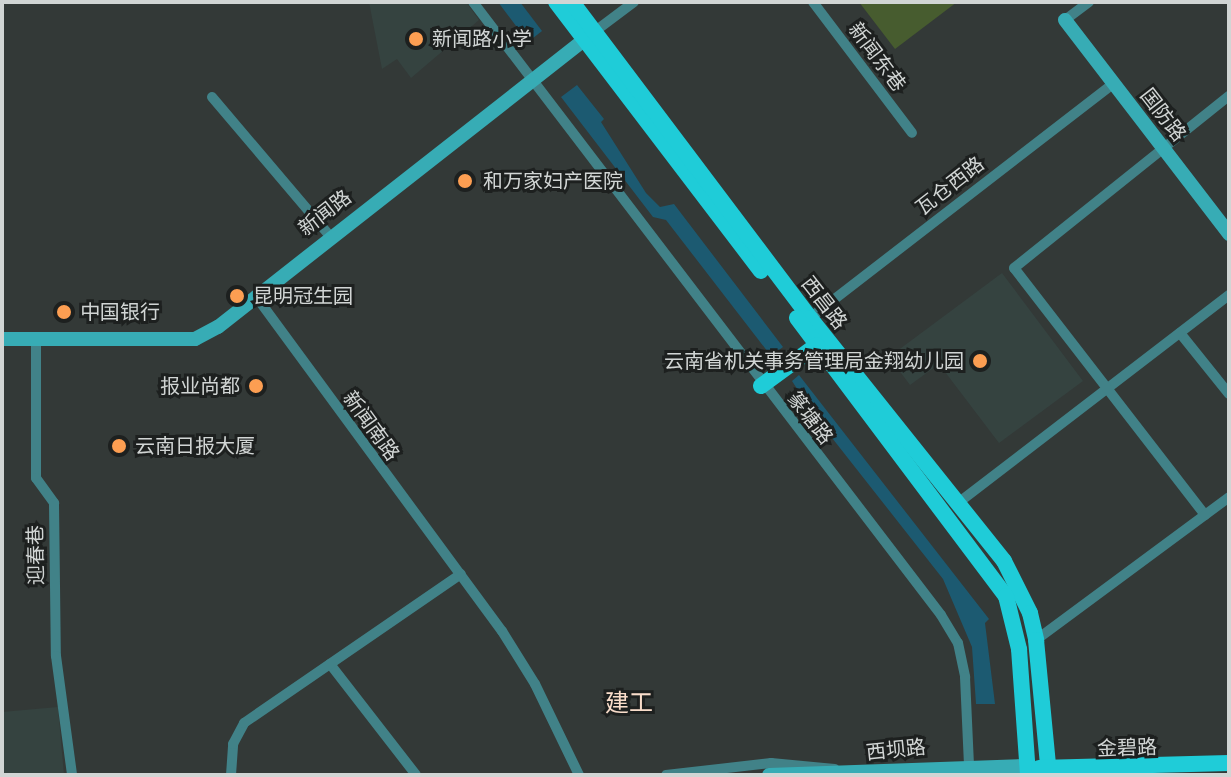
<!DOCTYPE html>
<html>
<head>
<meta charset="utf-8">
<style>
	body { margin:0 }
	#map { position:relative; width:1231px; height:777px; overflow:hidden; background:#333937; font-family:Signika,"Noto Sans SC",sans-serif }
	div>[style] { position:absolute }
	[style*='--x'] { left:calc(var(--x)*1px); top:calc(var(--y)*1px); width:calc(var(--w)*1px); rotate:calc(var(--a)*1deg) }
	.built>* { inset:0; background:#354340 }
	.green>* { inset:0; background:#475c2f }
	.water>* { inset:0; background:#1c5a71 }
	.street>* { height:10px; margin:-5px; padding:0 5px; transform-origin:5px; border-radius:5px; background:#418288 }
	.secondary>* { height:14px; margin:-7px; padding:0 7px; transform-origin:7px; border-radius:7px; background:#37acb5 }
	.primary>* { height:16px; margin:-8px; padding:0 8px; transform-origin:8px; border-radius:8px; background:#1fccd8 }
	.dots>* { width:22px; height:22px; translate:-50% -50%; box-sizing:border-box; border:4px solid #1d201f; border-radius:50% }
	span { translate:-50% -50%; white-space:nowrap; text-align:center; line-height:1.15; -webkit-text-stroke:6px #1d201f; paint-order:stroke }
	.poi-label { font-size:20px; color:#d1d5d4 }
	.left { translate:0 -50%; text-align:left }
	.right { translate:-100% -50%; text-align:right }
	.street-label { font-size:20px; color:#d1d5d4 }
	.quarter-label { font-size:24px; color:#f9ddca }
	.frame { position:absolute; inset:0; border:4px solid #d1d5d4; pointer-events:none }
</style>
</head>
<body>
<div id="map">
	<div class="built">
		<i style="clip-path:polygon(466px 2px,479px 20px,411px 78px,397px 59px,382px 69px,369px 2px)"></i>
		<i style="clip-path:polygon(1002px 273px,1083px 381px,999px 443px,939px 364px,910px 385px,889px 357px)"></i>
		<i style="clip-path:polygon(58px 707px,64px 775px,2px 775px,2px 712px)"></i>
	</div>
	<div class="green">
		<i style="clip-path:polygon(859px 2px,957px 2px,895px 49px)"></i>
	</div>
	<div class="water">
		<i style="clip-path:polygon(498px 2px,520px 2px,542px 31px,528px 42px)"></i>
		<i style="clip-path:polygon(577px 85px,604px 119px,601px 122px,646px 193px,660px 207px,674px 204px,783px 347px,771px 356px,666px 220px,653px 217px,561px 97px)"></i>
		<i style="clip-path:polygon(799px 375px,989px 619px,985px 623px,995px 704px,976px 704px,972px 647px,943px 579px,814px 415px,792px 381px)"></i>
	</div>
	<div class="street">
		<i style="--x:473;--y:2;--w:771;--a:52.64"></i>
		<i style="--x:941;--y:615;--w:33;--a:59"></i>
		<i style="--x:958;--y:643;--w:35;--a:78"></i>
		<i style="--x:965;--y:677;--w:88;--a:87.4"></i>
		<i style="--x:813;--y:2;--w:164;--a:52.9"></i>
		<i style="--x:1065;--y:20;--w:30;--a:-37"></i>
		<i style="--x:590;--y:35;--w:55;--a:-36.9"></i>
		<i style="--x:212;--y:97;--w:181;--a:49.7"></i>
		<i style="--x:255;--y:295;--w:417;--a:53.7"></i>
		<i style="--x:502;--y:631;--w:62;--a:58.1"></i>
		<i style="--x:535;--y:684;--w:101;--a:64.2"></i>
		<i style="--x:810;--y:318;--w:384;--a:-37.7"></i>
		<i style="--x:1180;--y:333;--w:78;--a:51.2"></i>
		<i style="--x:36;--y:340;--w:138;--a:90"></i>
		<i style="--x:36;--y:478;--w:31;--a:54"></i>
		<i style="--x:54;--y:503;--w:153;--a:89.3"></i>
		<i style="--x:56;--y:656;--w:120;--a:82.3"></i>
		<i style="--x:958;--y:503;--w:342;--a:-37.5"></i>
		<i style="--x:1205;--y:515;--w:312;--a:-127.7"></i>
		<i style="--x:1014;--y:268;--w:275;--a:-38.7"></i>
		<i style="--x:1036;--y:640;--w:240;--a:-36.5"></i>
		<i style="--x:330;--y:664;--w:140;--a:52.2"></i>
		<i style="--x:231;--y:775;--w:31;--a:-86"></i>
		<i style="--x:233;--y:744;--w:24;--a:-62"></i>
		<i style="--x:244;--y:723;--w:263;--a:-34.5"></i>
		<i style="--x:666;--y:775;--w:106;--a:-6.5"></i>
		<i style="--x:771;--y:763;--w:64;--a:5.4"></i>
	</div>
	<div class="secondary">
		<i style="--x:1065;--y:20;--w:270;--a:52.5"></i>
		<i style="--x:2;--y:339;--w:193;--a:0"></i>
		<i style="--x:195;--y:339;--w:26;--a:-28"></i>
		<i style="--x:218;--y:327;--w:467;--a:-38.1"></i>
		<i style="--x:769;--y:775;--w:258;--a:-2"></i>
	</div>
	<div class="primary">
		<i style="--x:556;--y:2;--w:338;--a:52.7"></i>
		<i style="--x:572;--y:2;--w:396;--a:53"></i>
		<i style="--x:810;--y:318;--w:311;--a:51.4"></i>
		<i style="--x:1004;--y:561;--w:58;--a:63.4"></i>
		<i style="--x:1030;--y:613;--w:28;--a:77"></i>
		<i style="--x:1036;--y:640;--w:136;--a:84.5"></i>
		<i style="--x:797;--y:318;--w:348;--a:53.1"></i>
		<i style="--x:1006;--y:596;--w:55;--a:76.2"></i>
		<i style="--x:1019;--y:649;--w:126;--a:85.9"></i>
		<i style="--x:761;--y:386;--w:69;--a:-36.2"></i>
		<i style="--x:1039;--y:768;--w:190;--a:-1.5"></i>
	</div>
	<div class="dots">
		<i style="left:416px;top:39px;background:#fc9e52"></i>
		<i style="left:465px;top:181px;background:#fc9e52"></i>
		<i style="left:237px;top:296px;background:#fc9e52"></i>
		<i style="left:64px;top:312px;background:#fc9e52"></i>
		<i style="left:980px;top:361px;background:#fc9e52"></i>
		<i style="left:256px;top:386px;background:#fc9e52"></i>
		<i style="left:119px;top:446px;background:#fc9e52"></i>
	</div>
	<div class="poi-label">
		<span class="left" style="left:432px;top:39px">新闻路小学</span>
		<span class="left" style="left:483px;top:181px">和万家妇产医院</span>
		<span class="left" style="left:253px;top:296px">昆明冠生园</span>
		<span class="left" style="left:80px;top:312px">中国银行</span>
		<span class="right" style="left:964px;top:361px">云南省机关事务管理局金翔幼儿园</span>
		<span class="right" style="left:240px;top:386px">报业尚都</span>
		<span class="left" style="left:135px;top:446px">云南日报大厦</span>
	</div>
	<div class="street-label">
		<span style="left:877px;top:57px;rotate:53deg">新闻东巷</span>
		<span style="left:1163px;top:115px;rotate:52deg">国防路</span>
		<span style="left:950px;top:186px;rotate:-38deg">瓦仓西路</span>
		<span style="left:325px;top:213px;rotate:-38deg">新闻路</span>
		<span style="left:824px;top:303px;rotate:52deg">西昌路</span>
		<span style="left:810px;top:418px;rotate:52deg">篆塘路</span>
		<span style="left:371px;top:426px;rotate:54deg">新闻南路</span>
		<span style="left:36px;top:555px;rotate:-91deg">迎春巷</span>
		<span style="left:1127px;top:748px;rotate:-2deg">金碧路</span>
		<span style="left:896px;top:750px;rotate:-6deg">西坝路</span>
	</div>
	<div class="quarter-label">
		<span style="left:629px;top:704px">建工</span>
	</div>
	<div class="frame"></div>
</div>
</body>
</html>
